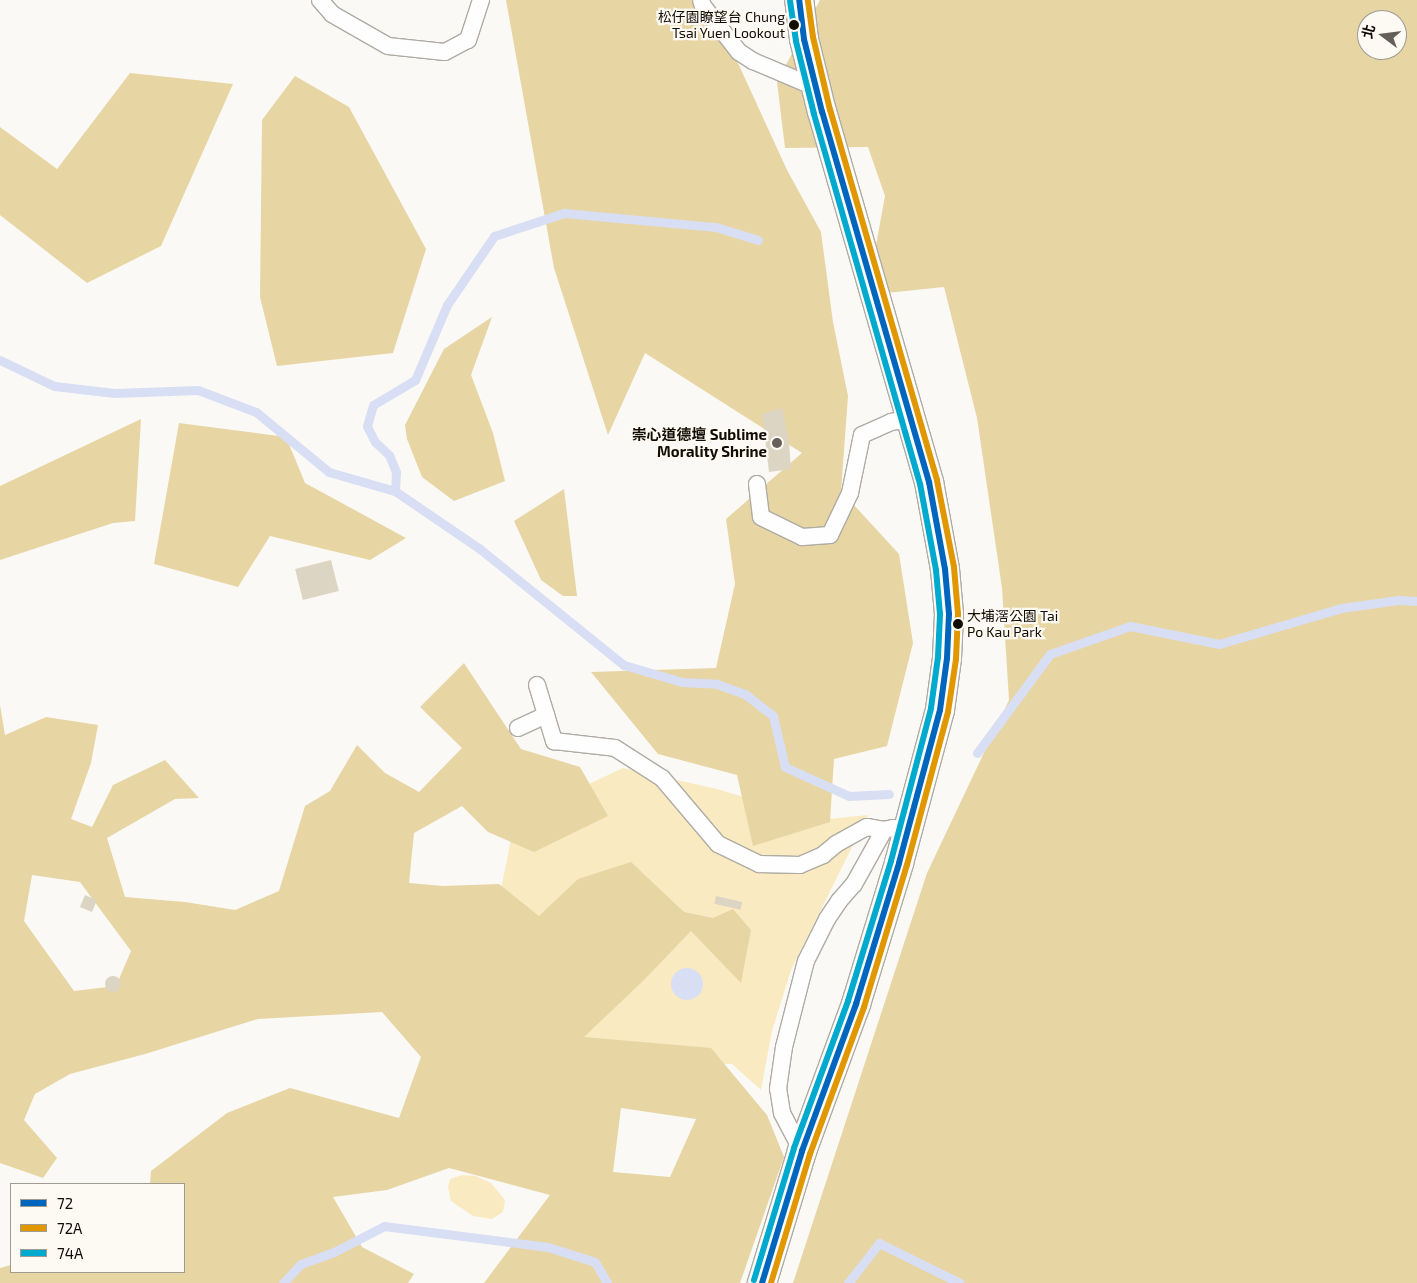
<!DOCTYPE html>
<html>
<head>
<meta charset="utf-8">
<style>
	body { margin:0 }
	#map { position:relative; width:1417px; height:1283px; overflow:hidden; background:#fbf9f5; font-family:"Exo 2","Noto Sans TC",sans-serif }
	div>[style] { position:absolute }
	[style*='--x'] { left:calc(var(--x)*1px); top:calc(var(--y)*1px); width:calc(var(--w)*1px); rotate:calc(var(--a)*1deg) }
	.green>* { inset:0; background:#f9eac1 }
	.forest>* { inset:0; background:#e7d5a4 }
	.water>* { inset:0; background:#d8dff4 }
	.round { border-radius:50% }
	.stream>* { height:9px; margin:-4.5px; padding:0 4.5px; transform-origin:4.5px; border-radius:4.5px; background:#d8dff4 }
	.building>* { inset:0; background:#ddd5c3; transform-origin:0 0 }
	.roads { filter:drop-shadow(1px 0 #afaba4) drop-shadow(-1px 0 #afaba4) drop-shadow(0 1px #afaba4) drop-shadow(0 -1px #afaba4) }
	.lane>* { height:16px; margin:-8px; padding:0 8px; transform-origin:8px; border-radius:8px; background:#fefefe }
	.secondary>* { height:28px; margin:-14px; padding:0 14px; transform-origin:14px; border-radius:14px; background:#fefefe }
	.bus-1>* { height:6px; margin:-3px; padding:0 3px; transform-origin:3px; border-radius:3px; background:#0065bd }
	.bus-2>* { height:6px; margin:-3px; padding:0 3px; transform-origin:3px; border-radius:3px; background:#e09700 }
	.bus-3>* { height:6px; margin:-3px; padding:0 3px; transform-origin:3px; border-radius:3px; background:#00a9ce }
	.dots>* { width:14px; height:14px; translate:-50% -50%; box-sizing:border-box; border:2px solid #fdfaf3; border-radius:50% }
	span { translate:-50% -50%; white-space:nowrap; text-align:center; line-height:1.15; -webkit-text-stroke:4.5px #fdfaf3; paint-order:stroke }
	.bus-label { font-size:14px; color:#120d03 }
	.right { translate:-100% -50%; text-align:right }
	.left { translate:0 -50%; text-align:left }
	.poi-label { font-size:15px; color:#120d03; font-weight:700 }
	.legend { position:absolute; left:10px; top:1183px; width:175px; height:90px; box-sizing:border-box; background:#fdfaf3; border:1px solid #9f9b93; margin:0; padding:6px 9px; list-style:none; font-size:15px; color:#120d03 }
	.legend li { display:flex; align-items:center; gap:10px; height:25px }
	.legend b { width:25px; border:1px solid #9f9b93 }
	.north { position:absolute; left:1357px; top:10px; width:50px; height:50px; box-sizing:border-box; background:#fdfaf3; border:1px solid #9f9b93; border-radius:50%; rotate:285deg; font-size:14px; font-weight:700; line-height:20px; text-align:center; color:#120d03 }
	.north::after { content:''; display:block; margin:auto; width:18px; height:22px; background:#646058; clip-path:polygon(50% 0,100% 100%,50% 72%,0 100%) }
</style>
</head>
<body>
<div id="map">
	<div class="green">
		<i style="clip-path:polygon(623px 768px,717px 789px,770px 805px,779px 824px,868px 815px,791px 970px,772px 1031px,761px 1090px,732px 1064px,629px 1065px,565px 1031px,488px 955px,515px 819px)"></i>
		<i style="clip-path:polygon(462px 1175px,476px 1176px,491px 1183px,505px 1200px,503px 1212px,492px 1219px,473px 1216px,451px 1201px,448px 1187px,450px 1179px)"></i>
	</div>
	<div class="forest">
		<i style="clip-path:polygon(506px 0,709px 0,787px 170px,821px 232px,833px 322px,848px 396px,841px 491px,899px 554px,913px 643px,887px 746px,834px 759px,830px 822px,753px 846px,737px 775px,658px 754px,591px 672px,716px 668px,735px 584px,726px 519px,802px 453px,645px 353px,608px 435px,554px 268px)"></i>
		<i style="clip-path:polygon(evenodd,820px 0,1417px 0,1417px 1283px,793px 1283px,927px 873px,1009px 700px,1002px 588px,977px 418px,944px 287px,867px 295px,885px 196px,868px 147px,785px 148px,777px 82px,820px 0,1367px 20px,1397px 20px,1397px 50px,1367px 50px,1367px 20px)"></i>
		<i style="clip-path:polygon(130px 73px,233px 84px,161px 246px,87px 283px,0 215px,0 127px,57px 169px)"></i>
		<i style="clip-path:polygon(295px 76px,349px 107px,426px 249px,393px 353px,277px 366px,260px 297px,262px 120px)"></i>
		<i style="clip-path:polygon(492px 317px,471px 375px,493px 433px,505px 481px,454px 501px,422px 477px,407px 439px,405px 425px,444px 349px)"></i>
		<i style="clip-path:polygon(141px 419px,135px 521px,113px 523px,0 560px,0 486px)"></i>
		<i style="clip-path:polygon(179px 423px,286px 437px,305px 483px,406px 538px,370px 560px,270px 536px,238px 587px,154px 564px)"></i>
		<i style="clip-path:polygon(564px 489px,577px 596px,563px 596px,541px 580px,514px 521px)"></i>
		<i style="clip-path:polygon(evenodd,464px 663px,521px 749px,580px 767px,608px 816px,534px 852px,488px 832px,462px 806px,414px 833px,409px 883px,443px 886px,499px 884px,539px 916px,578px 879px,631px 862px,684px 912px,713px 918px,733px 909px,751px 930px,741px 983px,691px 931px,644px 980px,584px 1037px,711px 1048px,767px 1115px,784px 1157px,740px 1283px,484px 1283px,550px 1195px,449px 1168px,387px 1190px,333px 1197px,362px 1247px,414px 1274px,408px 1283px,0 1283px,0 1268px,11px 1265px,11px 1272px,184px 1272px,184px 1184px,150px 1184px,151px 1171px,227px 1113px,290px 1088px,399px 1118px,421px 1057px,382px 1012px,258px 1019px,145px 1054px,70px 1074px,35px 1094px,24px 1120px,57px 1158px,43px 1178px,0 1163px,0 705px,5px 735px,46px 717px,98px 725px,91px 763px,71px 819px,92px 827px,113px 785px,165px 760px,199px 798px,175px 799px,107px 838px,125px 897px,185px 902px,235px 910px,279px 891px,305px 806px,330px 791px,357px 745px,385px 773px,419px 792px,462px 748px,420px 707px,464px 663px,32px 875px,80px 882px,131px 951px,116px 986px,74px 991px,24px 921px,32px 875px,464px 663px,621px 1108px,696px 1119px,670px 1177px,613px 1172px,621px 1108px)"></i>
	</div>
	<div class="water">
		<i class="round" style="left:671px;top:968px;width:32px;height:32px"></i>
	</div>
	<div class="stream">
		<i style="--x:0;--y:360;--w:60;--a:25.7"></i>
		<i style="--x:54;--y:386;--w:61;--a:6.5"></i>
		<i style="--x:115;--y:393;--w:83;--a:-2.1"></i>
		<i style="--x:198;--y:390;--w:62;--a:20.8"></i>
		<i style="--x:256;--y:412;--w:94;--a:39.4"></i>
		<i style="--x:329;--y:472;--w:69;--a:16.1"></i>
		<i style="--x:395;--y:491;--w:103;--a:34.3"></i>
		<i style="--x:480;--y:549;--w:185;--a:38.9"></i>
		<i style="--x:624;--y:665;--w:60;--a:16.3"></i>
		<i style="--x:682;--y:682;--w:35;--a:3"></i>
		<i style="--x:717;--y:684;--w:30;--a:20"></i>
		<i style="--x:745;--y:694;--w:36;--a:38"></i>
		<i style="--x:773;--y:716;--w:52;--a:76.8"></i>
		<i style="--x:785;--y:767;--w:70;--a:24.4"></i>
		<i style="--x:849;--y:796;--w:40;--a:-2.9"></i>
		<i style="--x:395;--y:491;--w:19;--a:-87"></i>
		<i style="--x:396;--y:472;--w:18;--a:-112"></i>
		<i style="--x:389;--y:455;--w:19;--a:-137"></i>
		<i style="--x:375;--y:442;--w:18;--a:-117"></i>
		<i style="--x:367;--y:426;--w:22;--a:-74"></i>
		<i style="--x:373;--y:405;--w:49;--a:-30.8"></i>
		<i style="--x:415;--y:380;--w:82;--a:-66.9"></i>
		<i style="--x:447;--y:305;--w:83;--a:-55.7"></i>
		<i style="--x:494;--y:236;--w:74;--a:-18.2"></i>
		<i style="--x:564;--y:213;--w:153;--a:5.3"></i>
		<i style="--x:716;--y:227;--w:44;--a:17.2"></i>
		<i style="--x:977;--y:753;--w:123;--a:-53.6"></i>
		<i style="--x:1050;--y:654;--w:85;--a:-19.3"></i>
		<i style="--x:1130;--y:626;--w:91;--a:11.4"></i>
		<i style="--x:1219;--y:644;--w:127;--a:-16.4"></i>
		<i style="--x:1341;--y:608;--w:58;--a:-8"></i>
		<i style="--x:1398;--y:600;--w:19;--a:3"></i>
		<i style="--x:283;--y:1283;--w:26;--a:-47"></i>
		<i style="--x:301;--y:1264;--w:35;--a:-20"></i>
		<i style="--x:334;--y:1252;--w:56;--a:-27.5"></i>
		<i style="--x:384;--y:1226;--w:165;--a:7.3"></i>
		<i style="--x:548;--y:1247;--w:49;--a:17.7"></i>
		<i style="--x:595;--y:1262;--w:24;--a:60"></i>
		<i style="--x:848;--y:1283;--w:51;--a:-52.2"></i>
		<i style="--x:879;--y:1243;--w:90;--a:26.3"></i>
	</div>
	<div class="building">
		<i style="clip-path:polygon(782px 408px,789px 442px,791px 469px,769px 472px,762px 414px)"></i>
		<i style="left:331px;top:560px;width:32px;height:37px;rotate:76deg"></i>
		<i style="left:85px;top:895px;width:13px;height:13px;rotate:23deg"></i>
		<i style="left:716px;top:896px;width:27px;height:8px;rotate:13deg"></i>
		<i class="round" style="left:105px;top:976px;width:16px;height:16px"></i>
	</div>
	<div class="roads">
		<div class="lane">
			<i style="--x:320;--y:0;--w:18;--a:49"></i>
			<i style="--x:332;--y:14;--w:64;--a:29.7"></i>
			<i style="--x:388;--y:46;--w:57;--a:6"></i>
			<i style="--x:445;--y:52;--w:26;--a:-28"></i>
			<i style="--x:468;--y:40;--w:42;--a:-72"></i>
			<i style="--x:701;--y:0;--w:6;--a:72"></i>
			<i style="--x:703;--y:6;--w:58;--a:52"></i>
			<i style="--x:739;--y:52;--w:17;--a:33"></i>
			<i style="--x:753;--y:61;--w:69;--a:22.9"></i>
			<i style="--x:757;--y:484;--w:33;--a:83"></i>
			<i style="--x:761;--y:517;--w:46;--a:26"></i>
			<i style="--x:802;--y:537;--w:28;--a:-4"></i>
			<i style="--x:830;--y:535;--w:47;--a:-64.5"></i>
			<i style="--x:850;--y:493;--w:59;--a:-78.3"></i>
			<i style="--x:862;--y:435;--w:32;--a:-24"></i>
			<i style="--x:891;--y:422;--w:18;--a:-9"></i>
			<i style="--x:537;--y:685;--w:59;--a:73.1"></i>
			<i style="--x:554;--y:741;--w:61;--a:6.5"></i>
			<i style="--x:615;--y:748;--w:56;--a:32.6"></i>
			<i style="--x:662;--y:778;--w:87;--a:49.7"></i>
			<i style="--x:718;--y:844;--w:46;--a:26"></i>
			<i style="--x:759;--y:864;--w:41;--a:1.4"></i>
			<i style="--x:800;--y:865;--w:25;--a:-23"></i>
			<i style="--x:823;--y:855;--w:17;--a:-40"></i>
			<i style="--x:836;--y:844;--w:35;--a:-29"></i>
			<i style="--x:867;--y:827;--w:17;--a:10"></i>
			<i style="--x:884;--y:830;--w:9;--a:-13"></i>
			<i style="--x:893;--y:828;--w:14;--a:12"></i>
			<i style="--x:518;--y:728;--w:31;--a:-25"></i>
			<i style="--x:802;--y:1151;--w:43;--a:-117.8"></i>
			<i style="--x:782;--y:1113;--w:24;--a:-99"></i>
			<i style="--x:778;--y:1089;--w:42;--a:-81.9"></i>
			<i style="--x:784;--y:1047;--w:89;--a:-75.7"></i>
			<i style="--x:806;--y:961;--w:47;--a:-63.4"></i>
			<i style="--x:827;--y:919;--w:22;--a:-56"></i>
			<i style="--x:839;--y:901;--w:23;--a:-49"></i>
			<i style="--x:854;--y:884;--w:62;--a:-60.9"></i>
		</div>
		<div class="secondary">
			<i style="--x:762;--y:1283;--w:138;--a:-73.1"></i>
			<i style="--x:802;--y:1151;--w:157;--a:-69.8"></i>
			<i style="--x:856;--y:1004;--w:147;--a:-73"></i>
			<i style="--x:899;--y:863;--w:158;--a:-75"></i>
			<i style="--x:940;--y:710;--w:52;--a:-82.3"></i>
			<i style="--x:947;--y:658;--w:44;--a:-87.4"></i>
			<i style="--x:949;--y:614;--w:45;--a:-95.1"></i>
			<i style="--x:945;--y:569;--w:88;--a:-100.4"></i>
			<i style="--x:929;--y:482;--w:385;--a:-106.1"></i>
			<i style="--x:822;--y:112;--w:75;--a:-103.9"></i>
			<i style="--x:804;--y:39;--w:39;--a:-97"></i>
		</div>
	</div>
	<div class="bus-1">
		<i style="--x:762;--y:1283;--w:138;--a:-73.1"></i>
		<i style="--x:802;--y:1151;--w:157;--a:-69.8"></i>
		<i style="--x:856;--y:1004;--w:147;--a:-73"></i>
		<i style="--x:899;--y:863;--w:158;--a:-75"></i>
		<i style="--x:940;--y:710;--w:52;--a:-82.3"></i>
		<i style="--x:947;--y:658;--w:44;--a:-87.4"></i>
		<i style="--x:949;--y:614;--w:45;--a:-95.1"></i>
		<i style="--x:945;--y:569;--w:88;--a:-100.4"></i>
		<i style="--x:929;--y:482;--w:385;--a:-106.1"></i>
		<i style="--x:822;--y:112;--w:75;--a:-103.9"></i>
		<i style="--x:804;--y:39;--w:39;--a:-97"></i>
	</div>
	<div class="bus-2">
		<i style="--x:771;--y:1283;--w:135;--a:-73.2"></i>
		<i style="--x:810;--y:1154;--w:157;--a:-69.8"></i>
		<i style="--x:864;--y:1007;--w:148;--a:-73.2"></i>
		<i style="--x:907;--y:865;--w:158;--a:-75"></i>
		<i style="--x:948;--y:712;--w:54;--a:-81.4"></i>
		<i style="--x:956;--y:659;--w:45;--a:-87.5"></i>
		<i style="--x:958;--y:614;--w:47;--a:-94.9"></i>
		<i style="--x:954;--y:567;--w:89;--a:-101.1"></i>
		<i style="--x:937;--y:480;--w:385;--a:-106.1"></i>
		<i style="--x:830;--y:110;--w:75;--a:-103.1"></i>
		<i style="--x:813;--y:37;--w:37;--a:-98"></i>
	</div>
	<div class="bus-3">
		<i style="--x:754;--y:1280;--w:138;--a:-73.1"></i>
		<i style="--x:794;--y:1148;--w:157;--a:-69.8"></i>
		<i style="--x:848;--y:1001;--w:146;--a:-72.9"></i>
		<i style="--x:891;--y:861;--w:158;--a:-75.3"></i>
		<i style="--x:931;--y:708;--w:51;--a:-82.2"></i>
		<i style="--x:938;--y:657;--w:43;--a:-87.3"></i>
		<i style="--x:940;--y:614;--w:44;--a:-95.2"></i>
		<i style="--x:936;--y:570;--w:87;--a:-100.5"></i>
		<i style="--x:920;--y:484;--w:385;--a:-106"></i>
		<i style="--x:814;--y:114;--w:75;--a:-103.9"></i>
		<i style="--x:796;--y:41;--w:40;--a:-98.5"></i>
	</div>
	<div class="dots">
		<i style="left:794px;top:25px;background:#120d03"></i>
		<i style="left:777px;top:443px;background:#646058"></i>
		<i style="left:958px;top:624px;background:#120d03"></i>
	</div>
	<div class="bus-label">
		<span class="right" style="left:785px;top:25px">松仔園瞭望台 Chung<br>Tsai Yuen Lookout</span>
		<span class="left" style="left:967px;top:624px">大埔滘公園 Tai<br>Po Kau Park</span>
	</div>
	<div class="poi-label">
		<span class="right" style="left:767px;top:443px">崇心道德壇 Sublime<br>Morality Shrine</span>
	</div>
	<ul class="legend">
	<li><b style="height:6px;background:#0065bd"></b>72</li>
	<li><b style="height:6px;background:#e09700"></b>72A</li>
	<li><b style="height:6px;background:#00a9ce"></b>74A</li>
	</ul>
	<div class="north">北</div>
</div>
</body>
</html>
